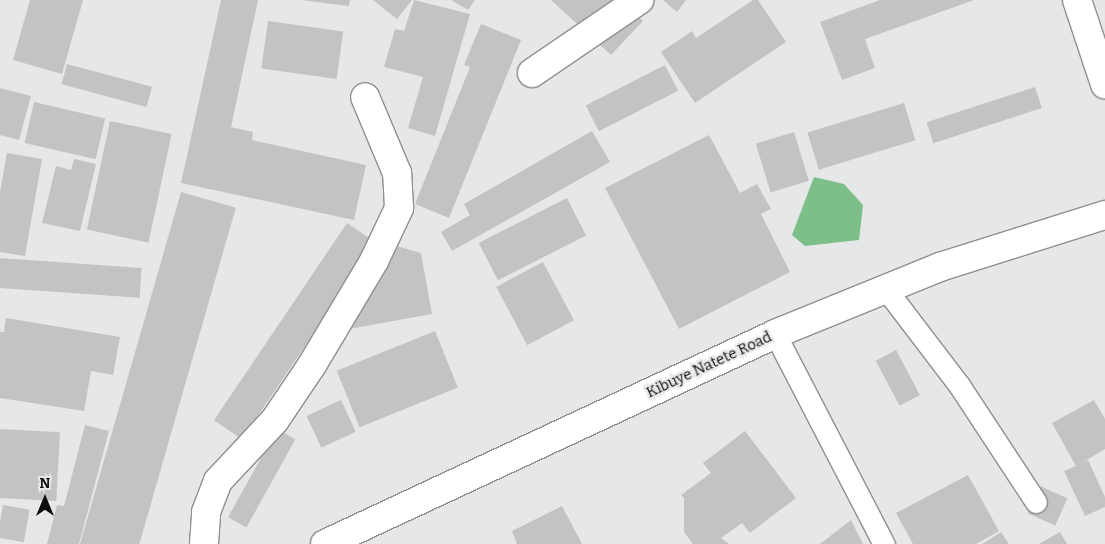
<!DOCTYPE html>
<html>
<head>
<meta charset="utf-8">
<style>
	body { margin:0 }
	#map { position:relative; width:1105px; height:544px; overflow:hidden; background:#e6e7e9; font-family:Bitter,serif }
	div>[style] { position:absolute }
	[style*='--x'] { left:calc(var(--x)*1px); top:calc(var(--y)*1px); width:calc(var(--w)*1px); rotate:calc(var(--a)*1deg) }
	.forest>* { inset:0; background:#7cbf88 }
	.building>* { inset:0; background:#c2c3c5; transform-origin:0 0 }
	.roads { filter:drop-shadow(1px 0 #8e8f91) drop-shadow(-1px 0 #8e8f91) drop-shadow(0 1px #8e8f91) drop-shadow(0 -1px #8e8f91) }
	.service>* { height:21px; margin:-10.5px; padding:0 10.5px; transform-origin:10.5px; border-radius:10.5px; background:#fff }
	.minor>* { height:28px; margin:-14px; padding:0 14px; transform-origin:14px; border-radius:14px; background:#fff }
	.primary>* { height:28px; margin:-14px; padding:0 14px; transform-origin:14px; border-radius:14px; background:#fff }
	span { translate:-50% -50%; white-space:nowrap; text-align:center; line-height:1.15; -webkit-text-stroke:4px #e6e7e9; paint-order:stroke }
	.street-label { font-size:15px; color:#0d0d0e }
	.north { position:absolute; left:20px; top:474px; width:50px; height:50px; -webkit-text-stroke:4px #e6e7e9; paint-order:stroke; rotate:0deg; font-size:14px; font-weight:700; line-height:20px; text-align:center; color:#0d0d0e }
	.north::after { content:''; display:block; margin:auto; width:18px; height:22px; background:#0d0d0e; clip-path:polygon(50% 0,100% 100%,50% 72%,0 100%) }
</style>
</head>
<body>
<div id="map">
	<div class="forest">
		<i style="clip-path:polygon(814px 177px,844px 184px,863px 205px,859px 240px,805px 246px,792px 235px)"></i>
	</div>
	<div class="building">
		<i style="clip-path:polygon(30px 0,83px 0,62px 74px,13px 60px)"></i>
		<i style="clip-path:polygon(221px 0,258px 0,231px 127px,253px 132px,252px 140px,366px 165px,354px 220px,181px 183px)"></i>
		<i style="clip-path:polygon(301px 0,350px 0,349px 6px)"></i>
		<i style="clip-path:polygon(373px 0,412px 0,397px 19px)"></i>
		<i style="clip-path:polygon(414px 0,470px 14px,435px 136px,408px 128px,423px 77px,384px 67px,395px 29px,404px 31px)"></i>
		<i style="clip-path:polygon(451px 0,475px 0,468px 10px)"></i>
		<i style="clip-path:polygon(551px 0,620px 0,643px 21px,611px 55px)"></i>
		<i style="clip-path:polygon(663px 0,686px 0,677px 12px)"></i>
		<i style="clip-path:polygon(753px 0,758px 0,786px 42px,695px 103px,661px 52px,692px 31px,696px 38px)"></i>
		<i style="clip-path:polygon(880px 0,974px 0,865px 39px,875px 68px,842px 80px,820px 22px)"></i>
		<i style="left:268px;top:21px;width:76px;height:48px;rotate:8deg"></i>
		<i style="clip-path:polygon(481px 24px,521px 40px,449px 218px,415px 204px,470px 67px,464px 65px)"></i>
		<i style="left:67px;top:64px;width:88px;height:21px;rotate:15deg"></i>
		<i style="left:665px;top:65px;width:29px;height:89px;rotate:63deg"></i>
		<i style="left:1035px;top:87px;width:22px;height:114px;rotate:72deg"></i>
		<i style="clip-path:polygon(0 88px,31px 96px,19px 140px,0 135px)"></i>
		<i style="left:34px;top:102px;width:73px;height:42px;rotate:13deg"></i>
		<i style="left:904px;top:103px;width:39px;height:101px;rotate:73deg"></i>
		<i style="left:110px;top:121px;width:63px;height:111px;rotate:12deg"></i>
		<i style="clip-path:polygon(592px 131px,610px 162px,452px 251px,441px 232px,470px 215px,464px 204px)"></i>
		<i style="left:794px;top:132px;width:51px;height:40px;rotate:73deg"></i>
		<i style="clip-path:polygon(709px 135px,740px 193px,757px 184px,771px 209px,761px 214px,790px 272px,679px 329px,605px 188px)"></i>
		<i style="clip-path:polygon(7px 153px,42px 159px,25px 256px,0 252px,0 192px)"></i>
		<i style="clip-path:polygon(74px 159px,96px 164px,80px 231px,42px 223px,56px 166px,71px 170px)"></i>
		<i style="left:181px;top:192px;width:57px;height:366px;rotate:16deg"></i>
		<i style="left:567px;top:198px;width:42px;height:99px;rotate:63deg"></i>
		<i style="left:347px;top:223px;width:34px;height:238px;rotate:34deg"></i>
		<i style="clip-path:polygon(393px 245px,421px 253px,432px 314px,349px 329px)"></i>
		<i style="left:0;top:258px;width:142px;height:30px;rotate:4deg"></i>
		<i style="left:543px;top:262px;width:66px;height:53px;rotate:62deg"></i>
		<i style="clip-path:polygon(6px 318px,120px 337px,113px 375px,91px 371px,84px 411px,0 398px,0 332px,4px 332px)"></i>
		<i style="left:435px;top:331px;width:61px;height:106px;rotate:68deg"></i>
		<i style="left:896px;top:350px;width:51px;height:23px;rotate:62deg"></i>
		<i style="left:341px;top:400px;width:35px;height:38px;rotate:65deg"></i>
		<i style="clip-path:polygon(1094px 400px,1105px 419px,1105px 449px,1080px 464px,1088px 460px,1105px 497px,1105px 507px,1085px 516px,1064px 471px,1076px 466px,1052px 423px)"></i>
		<i style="clip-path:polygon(85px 425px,109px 431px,79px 544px,47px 544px,57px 505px,64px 506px)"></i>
		<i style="left:0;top:429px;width:60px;height:69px;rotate:3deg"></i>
		<i style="left:277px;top:429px;width:21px;height:101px;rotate:29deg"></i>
		<i style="clip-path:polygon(745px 431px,796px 498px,750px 533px,742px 523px,721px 538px,729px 544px,693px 544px,684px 532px,684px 498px,681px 495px,711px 473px,703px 463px)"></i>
		<i style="clip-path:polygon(968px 475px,999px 531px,976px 544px,913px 544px,896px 513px)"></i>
		<i style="left:1040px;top:486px;width:30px;height:30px;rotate:24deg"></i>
		<i style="left:3px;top:505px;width:27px;height:33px;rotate:10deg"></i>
		<i style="clip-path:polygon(562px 506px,582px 544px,517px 544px,512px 531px)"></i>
		<i style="clip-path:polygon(851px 520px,863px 544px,820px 544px)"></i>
		<i style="clip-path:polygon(1001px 532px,1009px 544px,982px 544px)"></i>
		<i style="clip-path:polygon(1060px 532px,1067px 544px,1039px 544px)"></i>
	</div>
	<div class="roads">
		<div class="service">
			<i style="--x:885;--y:288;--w:122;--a:52.7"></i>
			<i style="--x:959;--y:385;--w:140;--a:56.7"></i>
			<i style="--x:775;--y:334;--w:237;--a:62.6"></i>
		</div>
		<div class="minor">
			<i style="--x:1077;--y:0;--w:89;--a:71.6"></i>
			<i style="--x:532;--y:73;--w:130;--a:-34.3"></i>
			<i style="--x:204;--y:544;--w:32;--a:-86"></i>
			<i style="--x:206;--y:512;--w:33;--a:-69"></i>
			<i style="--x:218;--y:481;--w:83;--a:-46.9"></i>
			<i style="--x:275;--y:420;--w:66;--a:-56.1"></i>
			<i style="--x:312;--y:365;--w:121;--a:-59.2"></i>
			<i style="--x:374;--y:261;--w:59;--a:-64.7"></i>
			<i style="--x:399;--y:208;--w:35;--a:-93"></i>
			<i style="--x:397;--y:173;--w:82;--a:-112.8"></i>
		</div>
		<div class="primary">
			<i style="--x:325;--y:544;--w:497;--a:-25"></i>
			<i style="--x:775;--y:334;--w:178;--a:-22.1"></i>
			<i style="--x:940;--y:267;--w:173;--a:-17.5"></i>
		</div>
	</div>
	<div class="street-label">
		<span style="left:709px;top:365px;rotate:-25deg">Kibuye Natete Road</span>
	</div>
	<div class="north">N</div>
</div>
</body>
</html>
